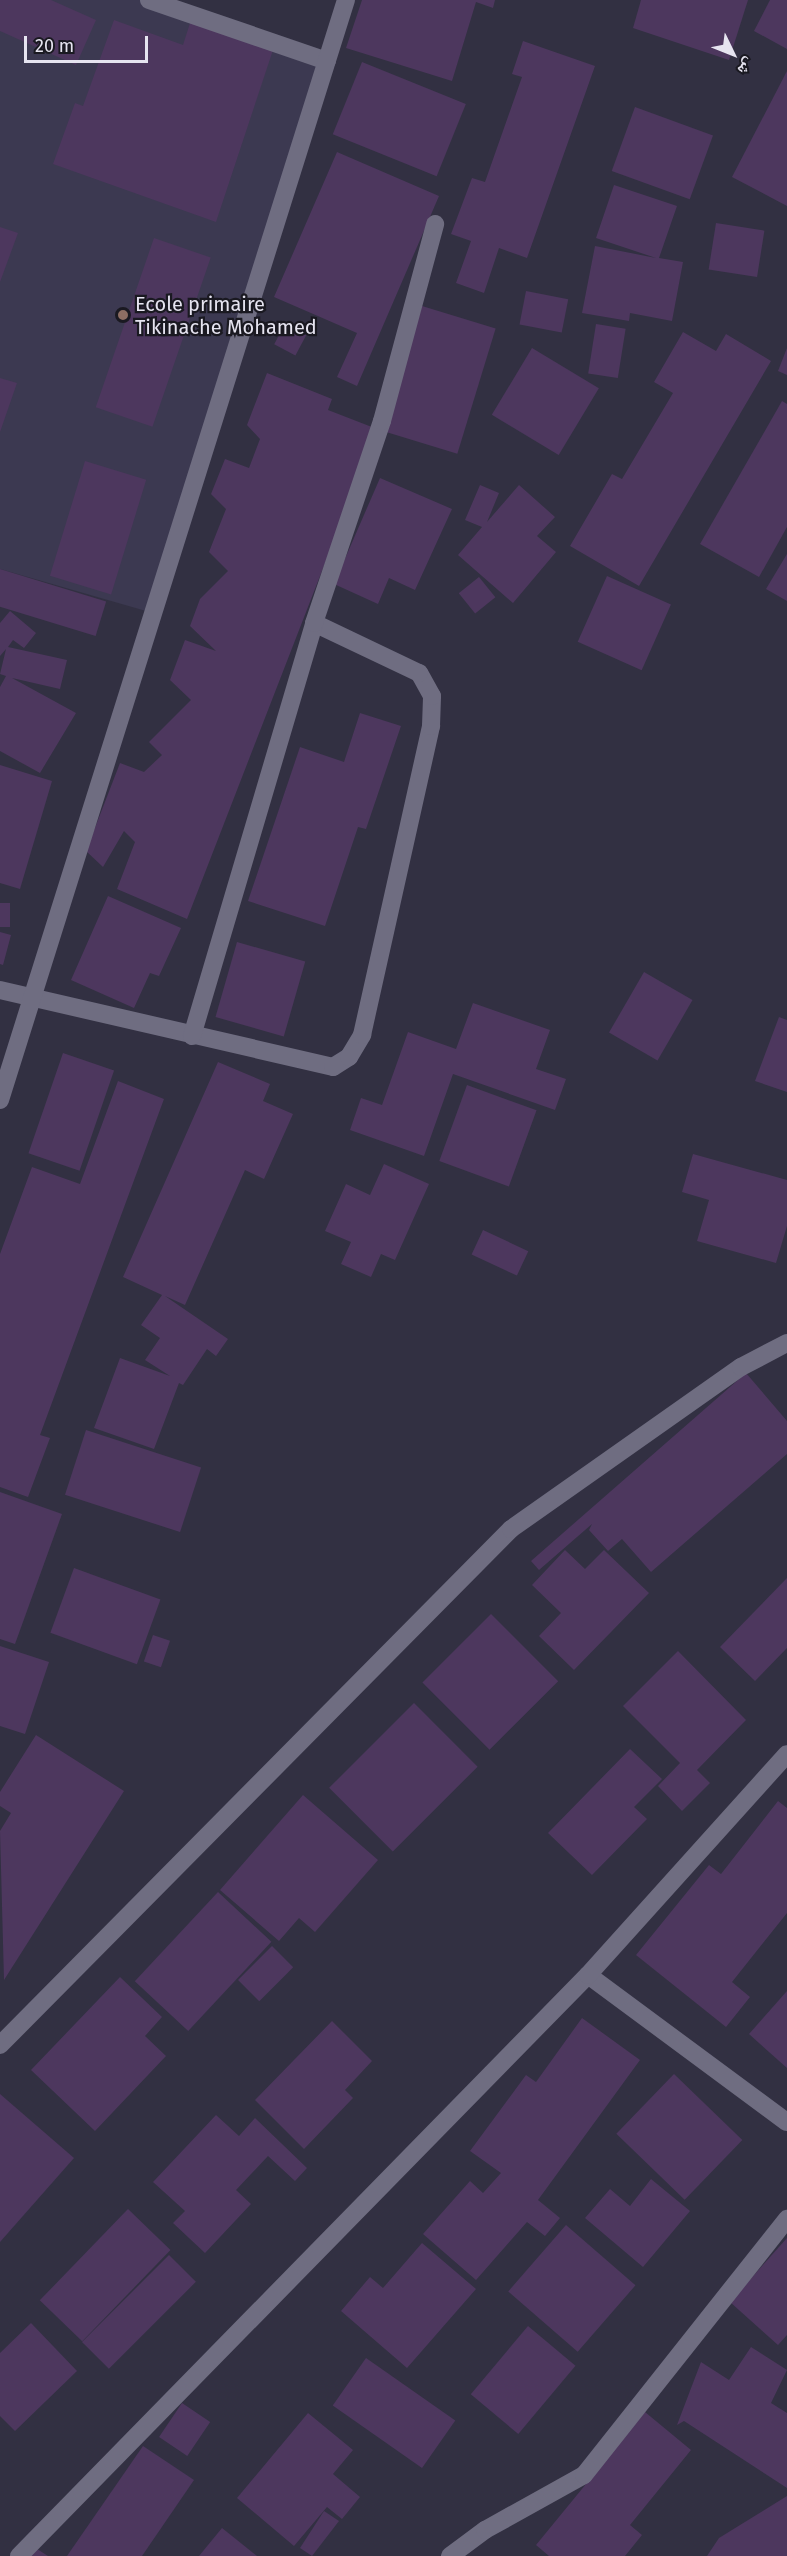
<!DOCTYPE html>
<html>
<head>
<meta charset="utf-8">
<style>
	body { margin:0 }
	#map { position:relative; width:787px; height:2556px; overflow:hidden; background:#323042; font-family:"Fira Sans","Noto Naskh Arabic",sans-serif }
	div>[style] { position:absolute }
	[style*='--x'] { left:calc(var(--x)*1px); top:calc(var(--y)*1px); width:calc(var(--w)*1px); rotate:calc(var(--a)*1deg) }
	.built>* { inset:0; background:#3c3951 }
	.building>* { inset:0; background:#4d375e; transform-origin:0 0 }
	.minor>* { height:18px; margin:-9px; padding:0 9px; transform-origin:9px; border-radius:9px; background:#6f6d81 }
	.dots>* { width:16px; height:16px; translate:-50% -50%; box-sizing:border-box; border:3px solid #1a1921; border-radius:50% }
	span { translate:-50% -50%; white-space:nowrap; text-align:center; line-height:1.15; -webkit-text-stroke:4.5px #1a1921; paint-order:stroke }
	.poi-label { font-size:20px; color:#e6e4f0 }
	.left { translate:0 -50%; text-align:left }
	.north { position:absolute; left:703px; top:24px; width:60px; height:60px; -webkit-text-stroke:4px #1a1921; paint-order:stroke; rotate:133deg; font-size:16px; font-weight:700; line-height:24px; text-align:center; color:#e6e4f0 }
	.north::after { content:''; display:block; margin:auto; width:21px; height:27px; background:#e6e4f0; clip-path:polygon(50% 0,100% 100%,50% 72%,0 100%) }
	.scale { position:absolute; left:24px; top:36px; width:124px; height:27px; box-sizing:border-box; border:3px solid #e6e4f0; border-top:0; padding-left:8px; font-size:18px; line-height:21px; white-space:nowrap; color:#e6e4f0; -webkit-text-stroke:4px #1a1921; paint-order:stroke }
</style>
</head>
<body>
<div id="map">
	<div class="built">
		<i style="clip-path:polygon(0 0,149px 0,327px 61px,153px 613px,0 569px)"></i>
	</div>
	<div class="building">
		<i style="clip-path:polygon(0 0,51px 0,96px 20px,76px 65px,0 31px)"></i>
		<i style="clip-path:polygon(362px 0,495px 0,493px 8px,476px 2px,452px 81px,346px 48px)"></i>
		<i style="clip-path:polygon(641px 0,748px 0,729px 60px,633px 28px)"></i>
		<i style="clip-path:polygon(770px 0,787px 0,787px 49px,754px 31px)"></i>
		<i style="clip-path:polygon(114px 20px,183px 45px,191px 20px,273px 50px,216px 222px,53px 164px,75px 103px,83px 106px)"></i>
		<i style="clip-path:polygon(523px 41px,595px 66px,527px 258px,499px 248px,484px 293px,456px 283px,471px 241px,451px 234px,472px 178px,485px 182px,522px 77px,512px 74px)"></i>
		<i style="left:362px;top:62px;width:112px;height:78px;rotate:22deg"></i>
		<i style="clip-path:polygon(787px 71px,787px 206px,732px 177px)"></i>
		<i style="left:635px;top:107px;width:83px;height:68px;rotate:20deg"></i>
		<i style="clip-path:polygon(337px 152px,439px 196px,357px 386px,337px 377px,357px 333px,274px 297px)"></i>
		<i style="clip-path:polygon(614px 185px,677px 206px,659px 258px,683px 262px,672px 321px,630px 313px,629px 321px,582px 313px,595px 246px,656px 258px,596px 238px)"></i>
		<i style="left:716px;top:223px;width:49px;height:47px;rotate:9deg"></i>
		<i style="clip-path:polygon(0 227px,18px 233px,0 282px)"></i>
		<i style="left:154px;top:238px;width:60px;height:179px;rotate:19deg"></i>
		<i style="left:526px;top:291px;width:43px;height:34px;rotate:11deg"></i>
		<i style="left:422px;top:306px;width:77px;height:131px;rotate:17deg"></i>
		<i style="left:285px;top:324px;width:24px;height:23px;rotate:28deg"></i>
		<i style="left:596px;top:324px;width:30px;height:50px;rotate:9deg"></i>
		<i style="clip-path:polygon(683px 332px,716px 351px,726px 334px,771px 361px,639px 586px,570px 546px,612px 474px,622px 479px,673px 393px,654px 382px)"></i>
		<i style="left:532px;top:348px;width:78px;height:78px;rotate:31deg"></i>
		<i style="clip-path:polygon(787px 348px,787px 375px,778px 371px)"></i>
		<i style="clip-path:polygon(267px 373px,332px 399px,328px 410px,377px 429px,187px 919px,117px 889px,135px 842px,124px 831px,103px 867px,86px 851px,120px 763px,144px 772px,162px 755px,149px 742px,191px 700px,170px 680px,185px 640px,216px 651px,190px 626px,200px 599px,228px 571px,209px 552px,226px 509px,211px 494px,225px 459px,249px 468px,260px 439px,247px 425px)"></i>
		<i style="clip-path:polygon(0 378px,17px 383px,0 432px)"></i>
		<i style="clip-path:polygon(782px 401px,787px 404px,787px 527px,759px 577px,700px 544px)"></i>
		<i style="left:85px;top:461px;width:64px;height:120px;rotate:17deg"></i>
		<i style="clip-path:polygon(380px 478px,452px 509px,415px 590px,389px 578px,378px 604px,334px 584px)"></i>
		<i style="clip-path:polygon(480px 485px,499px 493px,487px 522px,519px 485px,555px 517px,537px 536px,556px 552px,513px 603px,458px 555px,482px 527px,465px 520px)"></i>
		<i style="clip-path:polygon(787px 554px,787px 601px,766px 589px)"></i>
		<i style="left:0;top:569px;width:111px;height:36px;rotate:17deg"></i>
		<i style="left:607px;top:576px;width:70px;height:72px;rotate:24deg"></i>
		<i style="left:479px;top:577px;width:26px;height:26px;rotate:51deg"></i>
		<i style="clip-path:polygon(10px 611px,36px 633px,24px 648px,13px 640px,8px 647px,67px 660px,60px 689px,12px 678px,76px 713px,40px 773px,0 751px,0 687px,6px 676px,0 674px,6px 649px,0 656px,0 623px)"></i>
		<i style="clip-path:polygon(360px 713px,401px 726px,366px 829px,358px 827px,325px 926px,248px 901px,300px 747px,344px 762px)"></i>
		<i style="clip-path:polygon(0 765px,52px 781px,20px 889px,0 883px)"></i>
		<i style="clip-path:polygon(108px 896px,181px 928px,159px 976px,150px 973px,134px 1008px,71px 980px)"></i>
		<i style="left:10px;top:903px;width:24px;height:10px;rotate:90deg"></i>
		<i style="clip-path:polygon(0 932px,11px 935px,3px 965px,0 964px)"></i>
		<i style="left:237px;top:942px;width:71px;height:78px;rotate:16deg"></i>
		<i style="left:644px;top:972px;width:56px;height:70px;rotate:30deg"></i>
		<i style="clip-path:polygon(473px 1003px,550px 1030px,536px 1069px,566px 1079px,555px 1110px,453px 1074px,424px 1156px,350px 1130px,361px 1098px,382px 1105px,408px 1032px,456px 1049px)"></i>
		<i style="clip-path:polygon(779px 1017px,787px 1020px,787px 1092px,755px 1081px)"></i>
		<i style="left:63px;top:1053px;width:54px;height:106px;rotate:19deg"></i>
		<i style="clip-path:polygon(218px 1062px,270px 1084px,263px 1101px,293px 1114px,264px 1179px,245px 1170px,185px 1305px,165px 1296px,228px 1339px,216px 1356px,207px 1349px,183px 1385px,179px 1383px,154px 1449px,94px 1428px,120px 1358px,170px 1376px,145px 1360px,160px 1338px,141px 1325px,162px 1295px,123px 1277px)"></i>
		<i style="clip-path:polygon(118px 1081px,164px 1099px,40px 1435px,50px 1438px,28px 1497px,0 1487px,0 1254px,32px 1167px,80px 1184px)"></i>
		<i style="left:467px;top:1085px;width:74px;height:81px;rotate:20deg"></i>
		<i style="clip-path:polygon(693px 1154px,787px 1180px,787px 1226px,776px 1263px,697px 1241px,709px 1200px,682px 1192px)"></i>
		<i style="clip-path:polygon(384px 1164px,429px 1184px,395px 1260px,381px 1254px,371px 1277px,341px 1264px,351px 1242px,325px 1231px,346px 1184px,370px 1195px)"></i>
		<i style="left:483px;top:1230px;width:50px;height:27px;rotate:25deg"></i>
		<i style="clip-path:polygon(746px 1373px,787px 1421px,787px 1454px,651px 1572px,622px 1539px,608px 1551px,589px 1530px,592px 1524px,539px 1570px,531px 1561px)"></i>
		<i style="left:86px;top:1430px;width:121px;height:68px;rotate:18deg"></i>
		<i style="clip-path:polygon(0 1492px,62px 1514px,15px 1644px,0 1639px)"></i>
		<i style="clip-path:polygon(565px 1550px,585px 1569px,604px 1550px,649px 1593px,574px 1670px,539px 1636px,561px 1613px,532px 1585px)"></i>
		<i style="left:74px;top:1568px;width:92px;height:69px;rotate:20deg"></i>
		<i style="clip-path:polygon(787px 1578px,787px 1648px,755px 1681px,720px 1647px)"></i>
		<i style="left:491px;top:1614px;width:95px;height:97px;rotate:45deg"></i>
		<i style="left:153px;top:1635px;width:18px;height:28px;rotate:19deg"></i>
		<i style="clip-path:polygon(0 1646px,49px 1662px,25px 1734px,0 1726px)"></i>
		<i style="clip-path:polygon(678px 1651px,746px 1720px,697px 1770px,710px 1783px,682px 1811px,658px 1786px,680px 1763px,623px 1706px)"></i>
		<i style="left:414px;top:1703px;width:90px;height:120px;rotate:45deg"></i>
		<i style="clip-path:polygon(36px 1735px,124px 1791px,4px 1980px,0 1831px,11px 1813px,0 1806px,0 1792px)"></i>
		<i style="clip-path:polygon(630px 1749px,662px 1779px,634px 1807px,647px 1819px,592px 1875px,548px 1833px)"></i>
		<i style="clip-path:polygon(303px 1795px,378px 1860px,315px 1932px,299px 1918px,279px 1941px,220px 1890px)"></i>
		<i style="clip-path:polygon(778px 1801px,787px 1808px,787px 1913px,732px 1982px,750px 1997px,726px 2027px,636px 1955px,709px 1865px,721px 1874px)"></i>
		<i style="left:218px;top:1892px;width:73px;height:122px;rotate:43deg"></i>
		<i style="left:272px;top:1946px;width:30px;height:48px;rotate:45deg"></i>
		<i style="clip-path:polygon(120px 1977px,162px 2017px,145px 2036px,166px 2056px,95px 2131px,31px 2070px)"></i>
		<i style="clip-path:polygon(787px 1991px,787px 2068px,749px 2034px)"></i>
		<i style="clip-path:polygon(582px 2018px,640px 2060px,538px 2200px,560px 2218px,545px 2236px,527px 2222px,476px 2280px,423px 2234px,470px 2181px,483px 2193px,501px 2173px,470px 2151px,526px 2075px,536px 2082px)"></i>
		<i style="clip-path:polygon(332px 2021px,372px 2061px,345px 2090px,353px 2098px,304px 2149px,255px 2100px)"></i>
		<i style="left:674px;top:2074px;width:95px;height:83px;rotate:44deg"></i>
		<i style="clip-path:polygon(0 2094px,74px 2158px,0 2242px)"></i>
		<i style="clip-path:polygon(216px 2115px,239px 2136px,255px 2118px,307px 2168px,295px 2181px,268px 2156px,236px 2190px,251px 2204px,205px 2253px,173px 2223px,185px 2211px,153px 2182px)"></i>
		<i style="clip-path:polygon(651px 2179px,690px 2211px,643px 2267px,585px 2218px,610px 2189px,630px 2206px)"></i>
		<i style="left:128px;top:2209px;width:59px;height:127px;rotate:44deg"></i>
		<i style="left:566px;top:2225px;width:92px;height:88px;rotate:41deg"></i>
		<i style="clip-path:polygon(787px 2238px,787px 2335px,778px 2345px,730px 2302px)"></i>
		<i style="clip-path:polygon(422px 2243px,476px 2289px,407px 2368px,341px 2311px,370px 2277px,383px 2288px)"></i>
		<i style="left:169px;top:2255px;width:38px;height:123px;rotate:45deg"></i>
		<i style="clip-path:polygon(31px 2323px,77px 2371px,15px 2431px,0 2416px,0 2353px)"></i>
		<i style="left:528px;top:2326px;width:62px;height:89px;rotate:40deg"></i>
		<i style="clip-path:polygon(751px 2347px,787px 2370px,771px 2403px,787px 2413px,787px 2488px,684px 2421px,677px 2425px,701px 2362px,729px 2380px)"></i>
		<i style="left:366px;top:2358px;width:109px;height:58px;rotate:35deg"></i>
		<i style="left:182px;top:2403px;width:34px;height:41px;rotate:34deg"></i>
		<i style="clip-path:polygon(645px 2412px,691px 2450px,630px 2525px,642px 2535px,625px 2556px,549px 2556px,536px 2545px)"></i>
		<i style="clip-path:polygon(308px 2413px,353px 2450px,333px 2474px,360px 2497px,342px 2519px,327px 2507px,294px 2546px,237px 2498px)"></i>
		<i style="clip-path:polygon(143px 2446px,194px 2480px,142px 2556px,67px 2556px)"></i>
		<i style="clip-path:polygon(787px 2496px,787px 2556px,707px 2556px,719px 2538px)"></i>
		<i style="clip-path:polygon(324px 2511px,339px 2521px,312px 2556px,300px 2548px)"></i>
		<i style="clip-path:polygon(222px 2528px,257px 2556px,199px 2556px)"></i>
		<i style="clip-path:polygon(34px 2547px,48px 2556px,29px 2556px)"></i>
	</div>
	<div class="minor">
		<i style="--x:149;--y:0;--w:188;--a:18.9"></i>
		<i style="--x:0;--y:990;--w:342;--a:13"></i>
		<i style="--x:333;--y:1067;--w:19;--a:-32"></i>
		<i style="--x:349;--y:1057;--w:26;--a:-59"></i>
		<i style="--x:362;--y:1035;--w:317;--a:-77.4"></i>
		<i style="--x:431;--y:726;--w:30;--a:-88"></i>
		<i style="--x:432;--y:696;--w:26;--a:-119"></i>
		<i style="--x:419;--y:673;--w:116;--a:-154.5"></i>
		<i style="--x:192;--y:1036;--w:431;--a:-73.5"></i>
		<i style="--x:314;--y:623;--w:213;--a:-71.4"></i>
		<i style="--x:382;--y:421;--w:204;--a:-74.9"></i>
		<i style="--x:0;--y:1100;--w:1153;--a:-72.54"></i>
		<i style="--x:588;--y:1975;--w:247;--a:36.5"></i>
		<i style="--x:0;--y:2045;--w:726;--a:-45.28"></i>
		<i style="--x:511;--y:1529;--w:281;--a:-35.2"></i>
		<i style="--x:741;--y:1367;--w:52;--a:-27.6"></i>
		<i style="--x:19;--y:2556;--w:813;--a:-45.6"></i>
		<i style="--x:588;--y:1975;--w:297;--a:-48"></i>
		<i style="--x:450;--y:2556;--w:44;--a:-36.6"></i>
		<i style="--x:485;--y:2530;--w:113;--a:-29.1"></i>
		<i style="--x:584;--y:2475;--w:327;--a:-51.6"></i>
	</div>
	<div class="dots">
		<i style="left:123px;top:315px;background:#8d6e63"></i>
	</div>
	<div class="poi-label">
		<span class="left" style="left:135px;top:316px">Ecole primaire<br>Tikinache Mohamed</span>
	</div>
	<div class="north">ش</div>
	<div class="scale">20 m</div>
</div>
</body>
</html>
